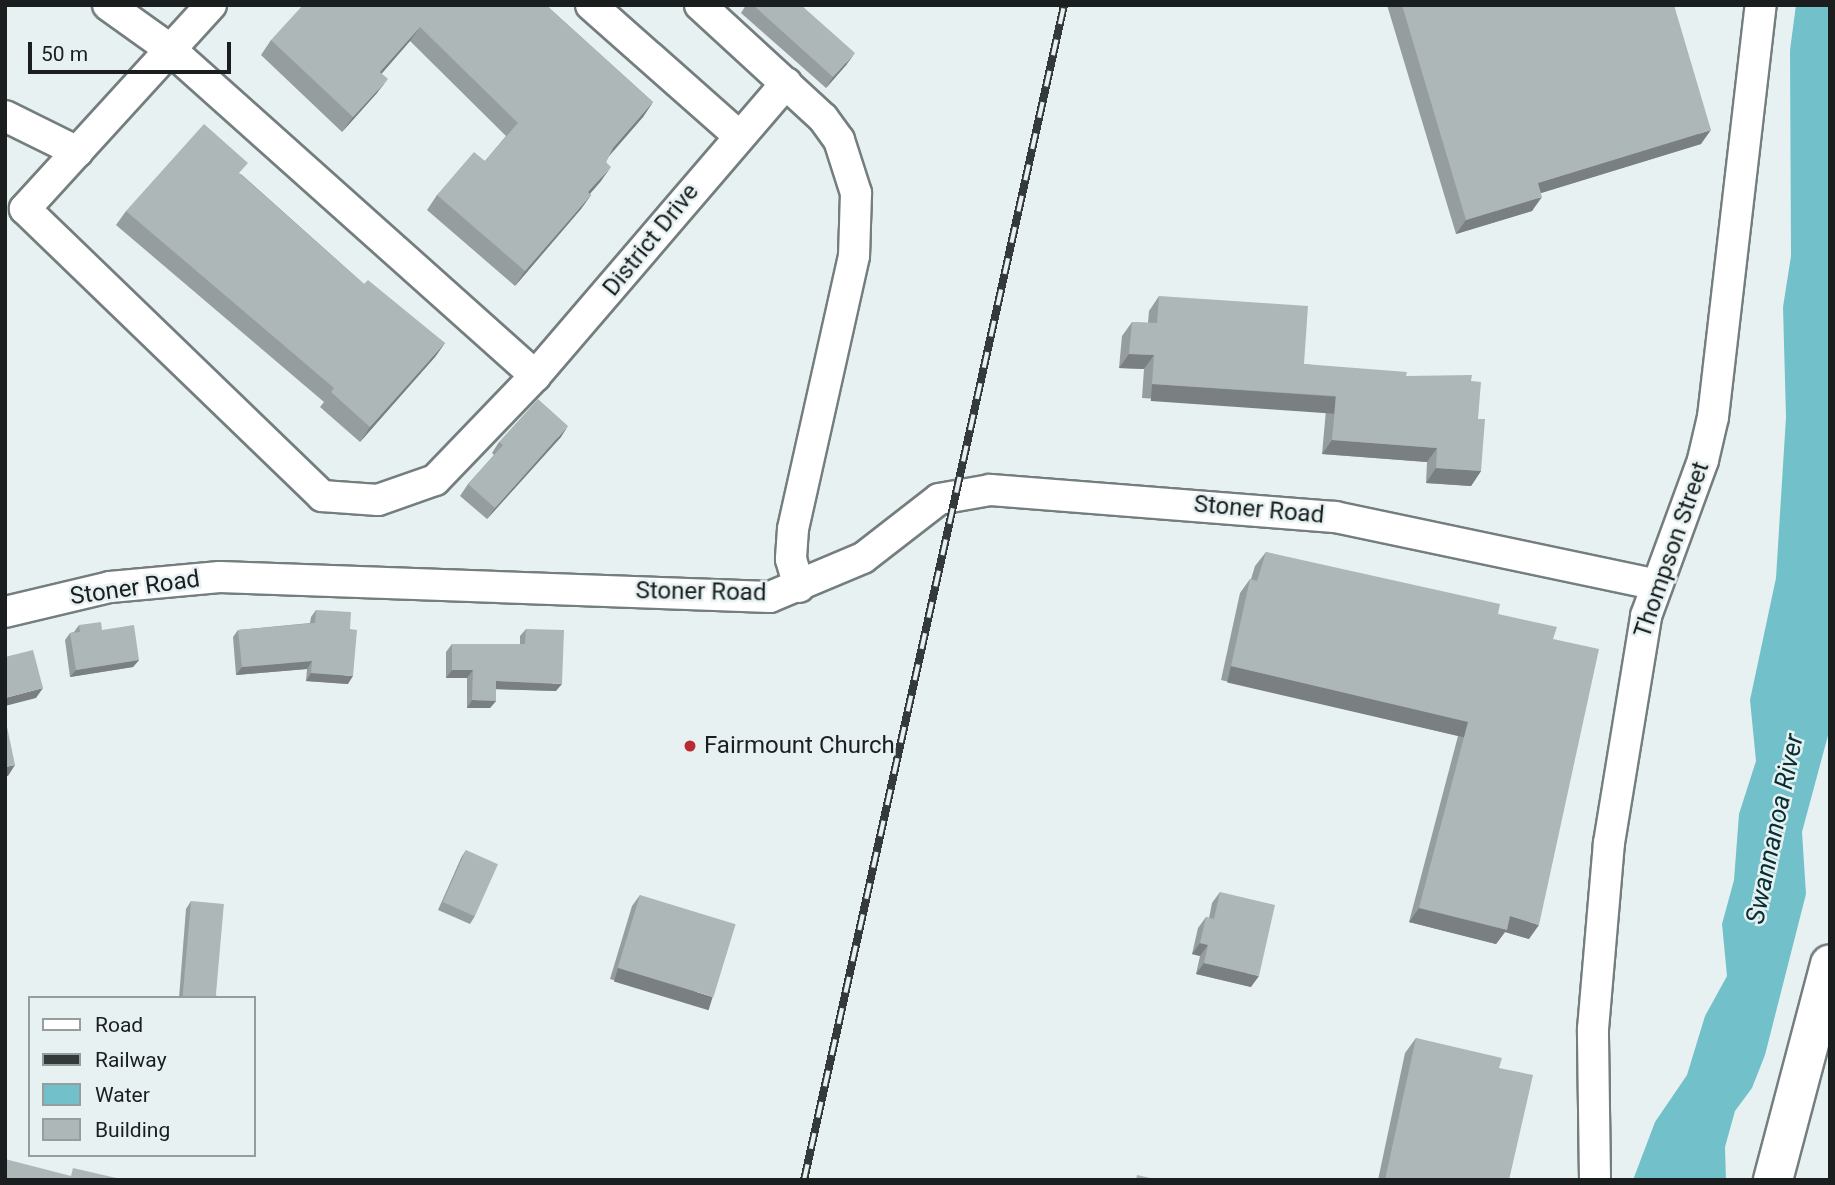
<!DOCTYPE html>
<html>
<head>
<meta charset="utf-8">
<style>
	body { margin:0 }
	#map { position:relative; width:1835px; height:1185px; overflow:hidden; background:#e7f1f2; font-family:Roboto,sans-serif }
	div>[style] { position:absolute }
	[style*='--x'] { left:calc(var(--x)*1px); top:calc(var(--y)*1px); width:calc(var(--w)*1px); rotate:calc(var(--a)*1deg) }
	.water>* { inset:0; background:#72c1ca }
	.roads { filter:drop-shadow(2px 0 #757e7f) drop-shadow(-2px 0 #757e7f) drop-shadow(0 2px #757e7f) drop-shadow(0 -2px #757e7f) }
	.street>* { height:30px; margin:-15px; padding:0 15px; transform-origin:15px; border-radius:15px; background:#fff }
	.secondary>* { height:38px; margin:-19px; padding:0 19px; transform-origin:19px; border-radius:19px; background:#fff }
	.rail>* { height:8px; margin-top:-4px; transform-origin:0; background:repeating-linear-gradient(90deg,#e7f1f2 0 16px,#343939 0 32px); box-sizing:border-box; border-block:2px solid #343939 }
	.wall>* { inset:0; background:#969d9e }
	.shaded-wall>* { inset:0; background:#7a8081; transform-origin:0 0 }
	.building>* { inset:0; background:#aeb7b8; transform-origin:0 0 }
	.dots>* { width:19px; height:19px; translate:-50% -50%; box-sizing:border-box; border:4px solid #e7f1f2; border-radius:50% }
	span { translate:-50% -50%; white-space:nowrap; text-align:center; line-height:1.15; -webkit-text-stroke:5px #e7f1f2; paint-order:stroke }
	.street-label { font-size:24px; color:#1a1e1e }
	.poi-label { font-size:24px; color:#1a1e1e }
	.left { translate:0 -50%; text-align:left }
	.water-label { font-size:26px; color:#062f33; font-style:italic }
	.frame { position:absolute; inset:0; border:7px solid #1a1e1e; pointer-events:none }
	.legend { position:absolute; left:28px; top:996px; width:228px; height:161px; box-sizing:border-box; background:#e7f1f2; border:2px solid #959d9d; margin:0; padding:9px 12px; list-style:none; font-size:21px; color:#1a1e1e }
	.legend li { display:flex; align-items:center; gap:14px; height:35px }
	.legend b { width:35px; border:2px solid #959d9d }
	.scale { position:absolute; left:28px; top:42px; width:203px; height:32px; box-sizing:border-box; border:4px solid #1a1e1e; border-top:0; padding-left:9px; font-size:21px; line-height:24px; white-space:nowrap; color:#1a1e1e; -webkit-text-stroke:5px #e7f1f2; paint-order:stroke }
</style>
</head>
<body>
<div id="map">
	<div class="water">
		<i style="clip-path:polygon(1796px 5px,1830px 5px,1830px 728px,1802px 832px,1806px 894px,1765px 1055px,1752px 1088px,1735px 1111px,1725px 1147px,1726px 1180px,1633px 1180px,1655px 1122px,1687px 1075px,1705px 1016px,1727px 976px,1722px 924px,1734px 880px,1739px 814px,1756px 761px,1750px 700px,1776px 578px,1786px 417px,1783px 307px,1791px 256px,1790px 50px)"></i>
	</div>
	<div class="roads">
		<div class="street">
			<i style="--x:108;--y:5;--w:77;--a:35.5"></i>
			<i style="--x:171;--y:50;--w:489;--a:41.8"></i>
			<i style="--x:535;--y:376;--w:386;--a:-49.4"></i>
			<i style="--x:211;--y:5;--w:276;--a:132.4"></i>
			<i style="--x:25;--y:209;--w:413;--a:44"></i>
			<i style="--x:322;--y:496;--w:56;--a:4.1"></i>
			<i style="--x:378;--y:500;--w:60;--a:-19.3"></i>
			<i style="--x:435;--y:480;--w:144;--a:-46.1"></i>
			<i style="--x:591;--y:5;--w:196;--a:41.5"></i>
			<i style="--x:700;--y:5;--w:167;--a:42.6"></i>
			<i style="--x:823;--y:118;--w:27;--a:54"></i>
			<i style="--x:839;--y:140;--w:56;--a:72.2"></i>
			<i style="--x:856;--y:193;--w:63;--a:91.8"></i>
			<i style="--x:854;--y:256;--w:280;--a:102.6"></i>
			<i style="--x:793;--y:529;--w:30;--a:94"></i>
			<i style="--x:791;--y:559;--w:29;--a:74"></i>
			<i style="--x:5;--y:116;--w:81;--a:26.3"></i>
			<i style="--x:5;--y:612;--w:108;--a:-13.4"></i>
			<i style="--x:110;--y:587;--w:110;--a:-5.2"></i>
			<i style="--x:220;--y:577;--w:550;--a:2.08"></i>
			<i style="--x:770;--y:597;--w:101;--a:-22.8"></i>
			<i style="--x:863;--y:558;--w:96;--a:-37.8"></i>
			<i style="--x:939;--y:499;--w:52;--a:-10"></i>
			<i style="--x:990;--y:490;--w:346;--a:4.5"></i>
			<i style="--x:1335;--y:517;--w:329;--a:11.9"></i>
			<i style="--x:1595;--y:1180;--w:151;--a:-90.8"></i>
			<i style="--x:1593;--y:1029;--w:187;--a:-85.1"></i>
			<i style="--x:1609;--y:843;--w:230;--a:-80.7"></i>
			<i style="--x:1646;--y:616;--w:166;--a:-69.9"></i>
			<i style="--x:1703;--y:460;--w:44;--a:-76.9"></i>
			<i style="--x:1713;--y:417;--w:415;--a:-83.4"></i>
		</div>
		<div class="secondary">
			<i style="--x:1773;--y:1180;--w:223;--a:-75.2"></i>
		</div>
	</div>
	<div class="rail">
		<i style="--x:804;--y:1180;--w:1203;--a:-77.52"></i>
	</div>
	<div class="wall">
		<i style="clip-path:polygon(546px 5px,653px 102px,643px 117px,609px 156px,606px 162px,601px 181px,590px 194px,591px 195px,581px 209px,515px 286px,427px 210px,437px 195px,485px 161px,506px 136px,410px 41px,382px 73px,377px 93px,342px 132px,261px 55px,271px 40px)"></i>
		<i style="clip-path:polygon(746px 5px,801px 5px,847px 64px,826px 88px,741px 13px)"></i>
		<i style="clip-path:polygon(1387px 5px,1674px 5px,1701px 144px,1541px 193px,1532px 211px,1456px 234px)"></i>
		<i style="clip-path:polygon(241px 174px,364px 284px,445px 343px,435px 357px,360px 442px,320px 407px,324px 402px,116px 225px,126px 211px)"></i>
		<i style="clip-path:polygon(1159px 296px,1304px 364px,1406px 376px,1471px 381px,1478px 419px,1481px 471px,1471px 486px,1426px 483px,1427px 462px,1322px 454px,1326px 410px,1142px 398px,1144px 369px,1119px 368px,1122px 336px,1132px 322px,1148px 323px,1149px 311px)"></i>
		<i style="clip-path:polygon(561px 437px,487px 519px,460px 496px,468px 484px,494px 455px,492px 453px,499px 442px)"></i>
		<i style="clip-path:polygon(1266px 552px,1498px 614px,1553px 639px,1529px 939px,1505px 932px,1496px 944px,1409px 922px,1458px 736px,1221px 680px,1240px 593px,1250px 579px,1251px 579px,1255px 566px)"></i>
		<i style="clip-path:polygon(316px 610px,348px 684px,306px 681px,307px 669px,236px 675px,233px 637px,238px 630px,310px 623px,311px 617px)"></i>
		<i style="clip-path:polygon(79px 625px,102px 630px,139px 660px,133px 667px,70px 677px,65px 640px,70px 633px,74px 632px)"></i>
		<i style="clip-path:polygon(526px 629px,556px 691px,496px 689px,496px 701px,490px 708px,467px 708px,467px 678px,446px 678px,446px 652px,452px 644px,520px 644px,520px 636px)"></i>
		<i style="clip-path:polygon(466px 850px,475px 916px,470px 924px,438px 910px,461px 858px)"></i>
		<i style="clip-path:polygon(1220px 892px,1251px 987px,1196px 974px,1200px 956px,1192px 954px,1198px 928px,1206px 917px,1209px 918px,1212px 903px)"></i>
		<i style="clip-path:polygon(640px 895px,705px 1008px,610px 979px,632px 906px)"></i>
		<i style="clip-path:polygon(191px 901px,217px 998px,179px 998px,186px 909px)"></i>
		<i style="clip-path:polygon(1416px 1038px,1499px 1068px,1509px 1180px,1378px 1180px,1405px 1053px)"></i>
	</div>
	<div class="shaded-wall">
		<i style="clip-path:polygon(420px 27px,410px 41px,370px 87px,380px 72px)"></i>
		<i style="clip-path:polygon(855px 53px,847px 64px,826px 88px,833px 77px)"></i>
		<i style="clip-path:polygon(388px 79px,377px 93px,342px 132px,353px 117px)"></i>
		<i style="clip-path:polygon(653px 102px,643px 117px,603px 163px,613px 148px)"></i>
		<i style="clip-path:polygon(1711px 130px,1701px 144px,1528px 197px,1538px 183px)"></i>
		<i style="clip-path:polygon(611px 167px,601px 181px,578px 207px,588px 192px)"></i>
		<i style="clip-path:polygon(591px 195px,581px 209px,515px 286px,525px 271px)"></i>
		<i style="clip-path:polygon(1542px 197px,1532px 211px,1456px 234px,1466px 220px)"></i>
		<i style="clip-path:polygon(445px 343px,435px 357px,360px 442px,370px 427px)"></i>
		<i style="clip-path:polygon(1129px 354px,1154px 355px,1144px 369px,1119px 368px)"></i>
		<i style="left:1152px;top:384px;width:184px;height:17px;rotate:4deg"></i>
		<i style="clip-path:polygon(568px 426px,561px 437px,487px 519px,495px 508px)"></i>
		<i style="clip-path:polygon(1332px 440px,1437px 448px,1427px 462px,1322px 454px)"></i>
		<i style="clip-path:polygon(1436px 468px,1481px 471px,1471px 486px,1426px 483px)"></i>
		<i style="clip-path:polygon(139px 660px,133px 667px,70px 677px,76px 670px)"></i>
		<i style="clip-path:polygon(312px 661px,307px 669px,236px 675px,242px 667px)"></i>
		<i style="left:1231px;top:666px;width:244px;height:17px;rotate:13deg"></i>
		<i style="clip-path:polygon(452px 670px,473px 670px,467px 678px,446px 678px)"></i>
		<i style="clip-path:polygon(311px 673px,353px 676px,348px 684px,306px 681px)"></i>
		<i style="clip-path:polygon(496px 681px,562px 684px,556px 691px,490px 689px)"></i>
		<i style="clip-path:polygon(43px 688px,36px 698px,5px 706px,5px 698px)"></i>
		<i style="clip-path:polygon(472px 700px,496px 701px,490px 708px,467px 708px)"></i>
		<i style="clip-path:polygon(15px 765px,8px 776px,5px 776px,5px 767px)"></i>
		<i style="clip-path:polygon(1419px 908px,1510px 916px,1539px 925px,1529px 939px,1505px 932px,1496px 944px,1409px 922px)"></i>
		<i style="clip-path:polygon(1200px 943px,1208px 945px,1200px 956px,1192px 954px)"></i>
		<i style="clip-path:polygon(1204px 963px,1259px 976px,1251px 987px,1196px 974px)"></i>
		<i style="left:618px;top:968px;width:99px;height:14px;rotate:17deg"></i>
	</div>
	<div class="building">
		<i style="clip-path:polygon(303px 5px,546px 5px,653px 102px,613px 148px,606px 162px,611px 167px,588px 192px,591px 195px,525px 271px,437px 195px,474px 152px,485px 161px,518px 123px,420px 27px,380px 72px,388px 79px,353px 117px,271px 40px)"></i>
		<i style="clip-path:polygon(753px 5px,801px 5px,855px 53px,833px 77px)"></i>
		<i style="clip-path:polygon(1402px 5px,1674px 5px,1711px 130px,1538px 183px,1542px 197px,1466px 220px)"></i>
		<i style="clip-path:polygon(204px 124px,248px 163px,239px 173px,364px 284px,368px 280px,445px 343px,370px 427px,331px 392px,334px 388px,126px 211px)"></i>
		<i style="clip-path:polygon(1159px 296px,1308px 306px,1304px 364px,1407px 372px,1406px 376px,1472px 375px,1471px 381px,1481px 382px,1478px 419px,1485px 419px,1481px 471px,1436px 468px,1437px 448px,1332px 440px,1336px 396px,1152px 384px,1154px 355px,1129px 354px,1132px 322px,1157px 323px)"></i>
		<i style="clip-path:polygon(538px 399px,568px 426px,495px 508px,468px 484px,503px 445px,499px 442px)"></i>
		<i style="clip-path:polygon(1266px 552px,1500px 604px,1498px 614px,1557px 627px,1553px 639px,1599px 649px,1539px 925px,1510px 916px,1507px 930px,1419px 908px,1468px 722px,1231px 666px,1250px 579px,1257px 581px)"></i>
		<i style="clip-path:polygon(316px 610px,351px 612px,350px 629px,357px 630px,353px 676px,311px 673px,312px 661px,242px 667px,238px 630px,315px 623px)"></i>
		<i style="clip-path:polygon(101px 622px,102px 630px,134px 625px,139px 660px,76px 670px,70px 633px,80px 632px,79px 625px)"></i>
		<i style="clip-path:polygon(526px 629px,564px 630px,562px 684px,496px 681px,496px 701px,472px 700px,473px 670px,452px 670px,452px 644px,525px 644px)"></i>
		<i style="clip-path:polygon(33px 650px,43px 688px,5px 698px,5px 657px)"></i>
		<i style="clip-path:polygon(5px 717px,15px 765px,5px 767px)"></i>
		<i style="left:466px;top:850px;width:35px;height:57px;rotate:24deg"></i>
		<i style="clip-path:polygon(1220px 892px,1275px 905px,1259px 976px,1204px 963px,1208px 945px,1200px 943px,1206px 917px,1214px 919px)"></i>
		<i style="left:640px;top:895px;width:100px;height:76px;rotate:17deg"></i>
		<i style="left:191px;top:901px;width:33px;height:97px;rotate:5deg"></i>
		<i style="clip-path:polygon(1416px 1038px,1502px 1058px,1499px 1068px,1533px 1075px,1509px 1180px,1385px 1180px)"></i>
		<i style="clip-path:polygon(5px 1159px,71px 1176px,73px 1168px,125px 1180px,5px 1180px)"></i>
		<i style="clip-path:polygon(1137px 1175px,1159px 1180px,1136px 1180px)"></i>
	</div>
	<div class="dots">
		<i style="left:690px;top:746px;background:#ba2a31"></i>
	</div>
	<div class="street-label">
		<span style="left:651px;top:240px;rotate:-51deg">District Drive</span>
		<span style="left:1259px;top:510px;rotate:5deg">Stoner Road</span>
		<span style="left:1672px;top:550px;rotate:-71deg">Thompson Street</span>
		<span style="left:135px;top:588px;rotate:-8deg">Stoner Road</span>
		<span style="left:701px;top:592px;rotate:1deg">Stoner Road</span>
	</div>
	<div class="poi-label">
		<span class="left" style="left:704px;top:746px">Fairmount Church</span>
	</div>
	<div class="water-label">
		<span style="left:1775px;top:829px;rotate:-78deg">Swannanoa River</span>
	</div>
	<div class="frame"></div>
	<ul class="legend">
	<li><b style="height:9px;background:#fff"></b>Road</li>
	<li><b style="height:9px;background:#343939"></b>Railway</li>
	<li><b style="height:19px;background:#72c1ca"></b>Water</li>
	<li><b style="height:19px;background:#aeb7b8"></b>Building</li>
	</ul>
	<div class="scale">50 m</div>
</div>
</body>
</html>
